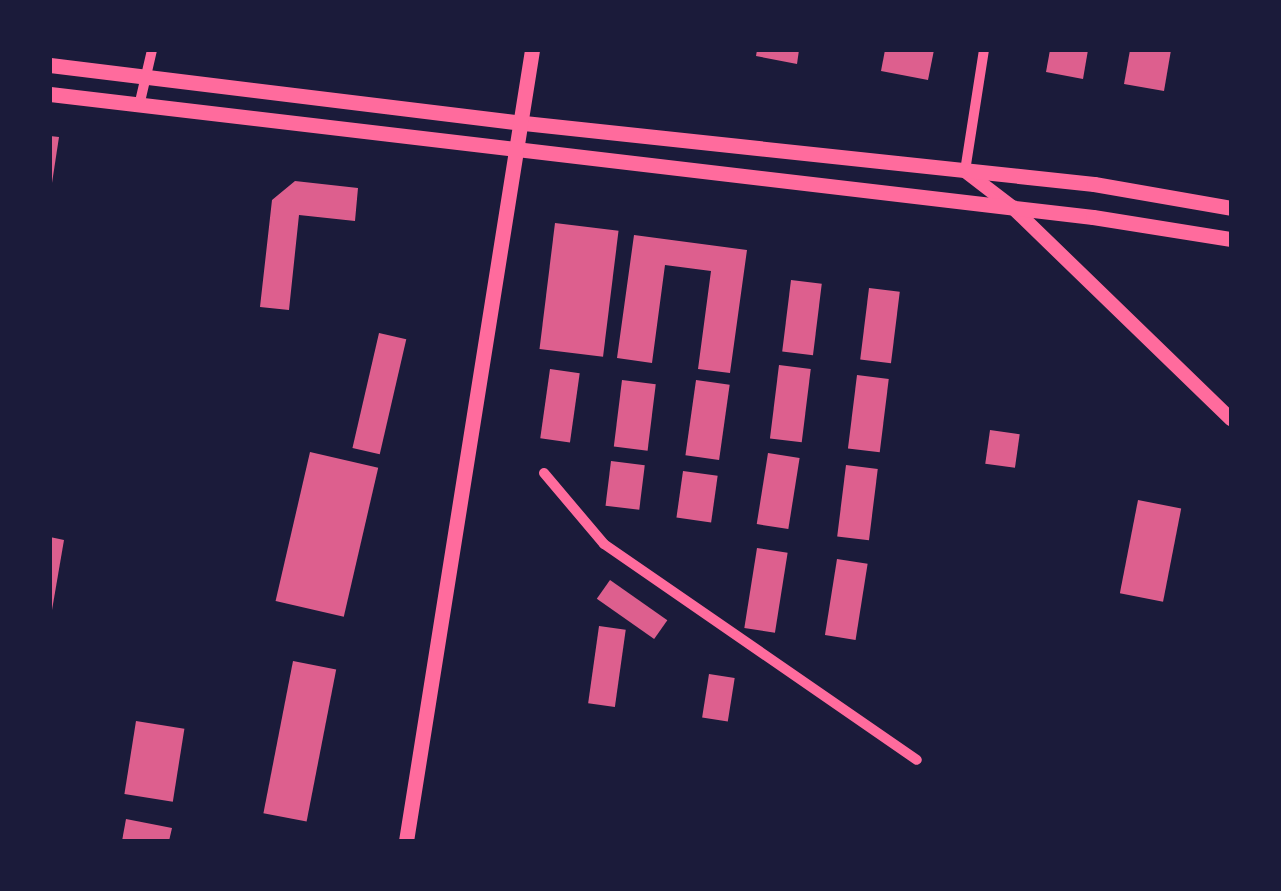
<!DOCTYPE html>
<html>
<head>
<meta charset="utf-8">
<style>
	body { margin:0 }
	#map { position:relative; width:1281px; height:891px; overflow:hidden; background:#1b1b3a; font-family:"Asap Condensed",sans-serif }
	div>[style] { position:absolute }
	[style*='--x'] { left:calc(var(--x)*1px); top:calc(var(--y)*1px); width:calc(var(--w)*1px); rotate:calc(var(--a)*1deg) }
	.building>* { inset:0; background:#dd5f8e; transform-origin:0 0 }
	.minor>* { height:10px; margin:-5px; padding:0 5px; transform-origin:5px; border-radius:5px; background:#ff6b9d }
	.secondary>* { height:14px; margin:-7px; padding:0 7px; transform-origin:7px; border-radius:7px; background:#ff6b9d }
	.primary>* { height:15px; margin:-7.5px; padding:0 7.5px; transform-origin:7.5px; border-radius:7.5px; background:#ff6b9d }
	span { translate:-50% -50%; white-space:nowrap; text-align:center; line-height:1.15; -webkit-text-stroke:8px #1b1b3a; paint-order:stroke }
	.frame { position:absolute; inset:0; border:52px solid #1b1b3a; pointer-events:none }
</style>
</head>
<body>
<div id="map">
	<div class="building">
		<i style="clip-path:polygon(757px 50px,799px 50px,797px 64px,756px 56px)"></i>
		<i style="clip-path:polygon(885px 50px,934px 50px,928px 80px,881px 71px)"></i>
		<i style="clip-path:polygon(1050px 50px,1088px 50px,1083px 79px,1046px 72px)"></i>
		<i style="clip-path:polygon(1130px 50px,1171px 50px,1164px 91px,1124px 84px)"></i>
		<i style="clip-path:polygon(50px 136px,59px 137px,52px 183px,50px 183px)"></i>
		<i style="clip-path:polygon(295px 181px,358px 188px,355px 221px,299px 215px,289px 310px,260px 307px,272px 200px)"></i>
		<i style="left:555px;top:223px;width:64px;height:127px;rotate:7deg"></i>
		<i style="clip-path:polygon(634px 235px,747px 250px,730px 373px,698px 369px,711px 271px,665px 265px,652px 363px,617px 358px)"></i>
		<i style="left:791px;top:280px;width:31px;height:72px;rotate:7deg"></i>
		<i style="left:869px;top:288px;width:31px;height:72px;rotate:7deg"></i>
		<i style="left:379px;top:333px;width:28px;height:118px;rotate:13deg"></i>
		<i style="left:779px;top:365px;width:32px;height:74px;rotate:7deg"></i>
		<i style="left:550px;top:369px;width:30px;height:70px;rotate:8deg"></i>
		<i style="left:857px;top:375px;width:32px;height:74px;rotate:7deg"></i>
		<i style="left:622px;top:380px;width:34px;height:67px;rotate:7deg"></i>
		<i style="left:696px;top:380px;width:34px;height:76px;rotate:8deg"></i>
		<i style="left:990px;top:430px;width:30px;height:34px;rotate:8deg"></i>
		<i style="left:310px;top:452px;width:70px;height:153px;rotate:13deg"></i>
		<i style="left:768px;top:453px;width:32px;height:72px;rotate:9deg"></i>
		<i style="left:611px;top:461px;width:34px;height:45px;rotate:7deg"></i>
		<i style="left:846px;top:465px;width:32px;height:72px;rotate:7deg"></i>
		<i style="left:683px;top:471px;width:35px;height:47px;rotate:8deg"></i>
		<i style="left:1138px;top:500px;width:44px;height:95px;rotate:11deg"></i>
		<i style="clip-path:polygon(50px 537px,64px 540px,52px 610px,50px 610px)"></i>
		<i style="left:757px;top:548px;width:31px;height:81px;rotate:9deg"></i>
		<i style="left:837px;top:559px;width:31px;height:77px;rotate:9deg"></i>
		<i style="left:610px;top:580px;width:70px;height:23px;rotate:35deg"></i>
		<i style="left:599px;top:626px;width:27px;height:78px;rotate:8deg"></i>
		<i style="left:293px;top:661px;width:44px;height:155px;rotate:11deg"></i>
		<i style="left:709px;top:674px;width:26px;height:44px;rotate:9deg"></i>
		<i style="left:136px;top:721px;width:49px;height:74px;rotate:9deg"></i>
		<i style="clip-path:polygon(126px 819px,172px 828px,169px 841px,122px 841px)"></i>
	</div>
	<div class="minor">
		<i style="--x:139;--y:106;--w:57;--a:-76.9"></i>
		<i style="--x:965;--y:171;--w:122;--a:-81.1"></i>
		<i style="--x:544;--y:473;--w:93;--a:49.8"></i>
		<i style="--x:604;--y:544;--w:380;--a:34.6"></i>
	</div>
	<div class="secondary">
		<i style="--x:965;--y:171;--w:59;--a:37.5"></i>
		<i style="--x:1012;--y:207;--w:305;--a:44.1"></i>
	</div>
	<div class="primary">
		<i style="--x:50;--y:65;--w:478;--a:7"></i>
		<i style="--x:524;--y:123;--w:573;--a:6.11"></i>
		<i style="--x:1094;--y:184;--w:139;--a:9.9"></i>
		<i style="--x:50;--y:94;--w:1050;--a:6.73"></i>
		<i style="--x:1093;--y:217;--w:140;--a:9.1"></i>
		<i style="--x:406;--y:841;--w:801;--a:-80.95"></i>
	</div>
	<div class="frame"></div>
</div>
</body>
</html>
